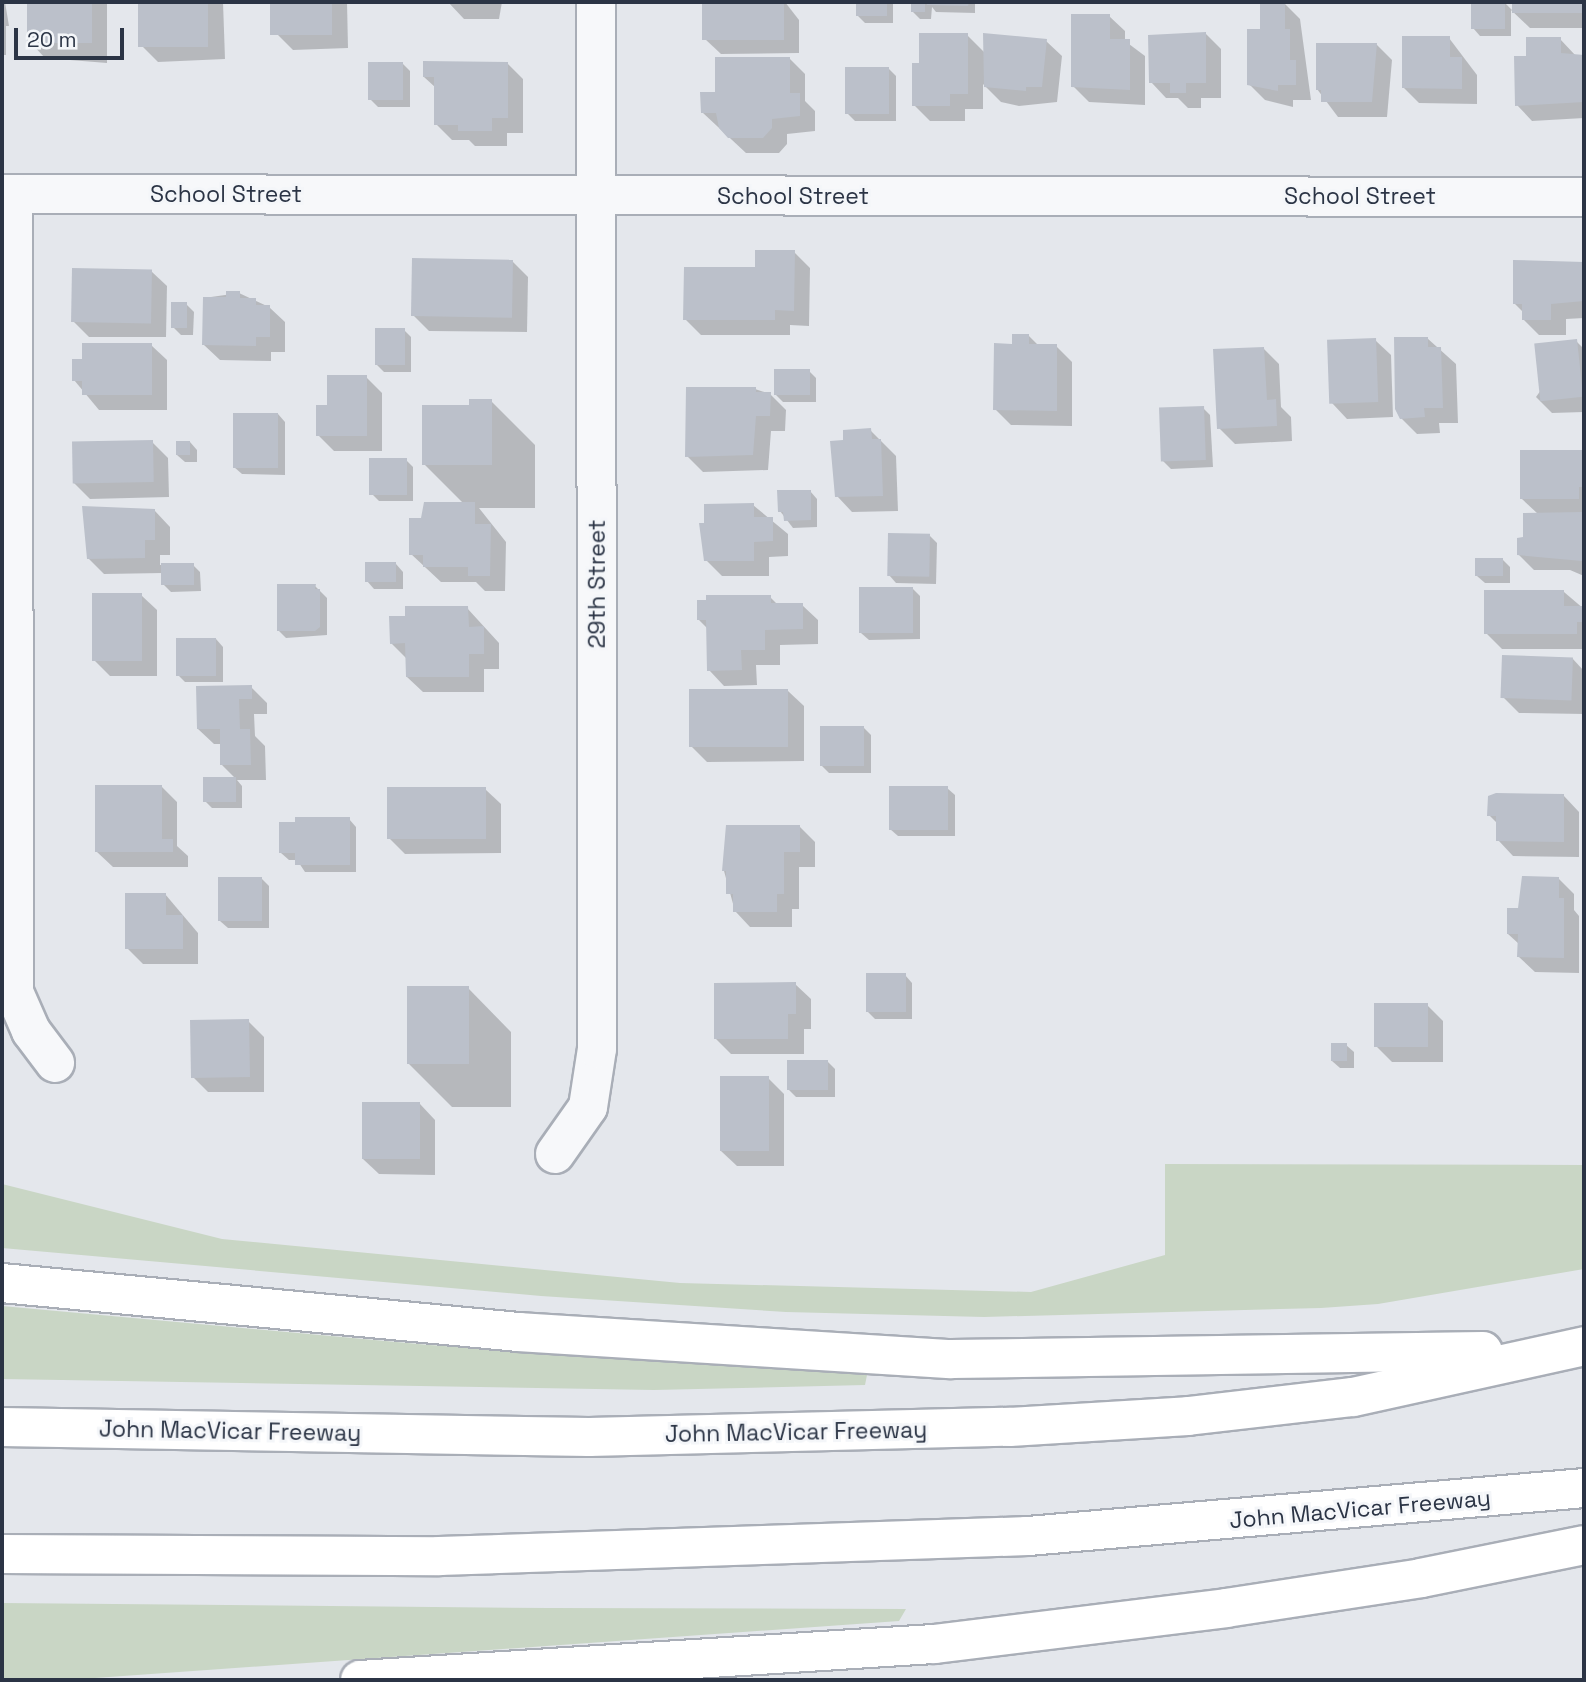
<!DOCTYPE html>
<html>
<head>
<meta charset="utf-8">
<style>
	body { margin:0 }
	#map { position:relative; width:1586px; height:1682px; overflow:hidden; background:#e4e7ec; font-family:"Space Grotesk",sans-serif }
	div>[style] { position:absolute }
	[style*='--x'] { left:calc(var(--x)*1px); top:calc(var(--y)*1px); width:calc(var(--w)*1px); rotate:calc(var(--a)*1deg) }
	.green>* { inset:0; background:#c9d6c5 }
	.shadow>* { inset:0; background:#0003 }
	.building>* { inset:0; background:#bbc0ca; transform-origin:0 0 }
	.roads { filter:drop-shadow(2px 0 #a9aeb7) drop-shadow(-2px 0 #a9aeb7) drop-shadow(0 2px #a9aeb7) drop-shadow(0 -2px #a9aeb7) }
	.minor>* { height:38px; margin:-19px; padding:0 19px; transform-origin:19px; border-radius:19px; background:#f7f8fa }
	.highway>* { height:38px; margin:-19px; padding:0 19px; transform-origin:19px; border-radius:19px; background:#fff }
	span { translate:-50% -50%; white-space:nowrap; text-align:center; line-height:1.15; -webkit-text-stroke:6px #f4f6f9; paint-order:stroke }
	.street-label { font-size:23px; color:#2b3445 }
	.frame { position:absolute; inset:0; border:4px solid #2b3445; pointer-events:none }
	.scale { position:absolute; left:14px; top:28px; width:110px; height:32px; box-sizing:border-box; border:4px solid #2b3445; border-top:0; padding-left:9px; font-size:21px; line-height:24px; white-space:nowrap; color:#2b3445; -webkit-text-stroke:5px #f4f6f9; paint-order:stroke }
</style>
</head>
<body>
<div id="map">
	<div class="green">
		<i style="clip-path:polygon(1165px 1164px,1584px 1165px,1584px 1269px,1378px 1304px,1321px 1308px,984px 1317px,786px 1312px,541px 1296px,2px 1248px,2px 1184px,222px 1239px,680px 1283px,1031px 1292px,1165px 1255px)"></i>
		<i style="clip-path:polygon(2px 1306px,429px 1345px,867px 1375px,865px 1385px,654px 1390px,2px 1379px)"></i>
		<i style="clip-path:polygon(2px 1603px,548px 1608px,906px 1609px,899px 1621px,67px 1680px,2px 1680px)"></i>
	</div>
	<div class="shadow">
		<i style="clip-path:polygon(2px 2px,5px 2px,9px 26px,6px 26px,6px 55px,2px 55px)"></i>
		<i style="clip-path:polygon(29px 2px,107px 2px,107px 63px,45px 58px,30px 42px)"></i>
		<i style="clip-path:polygon(140px 2px,223px 2px,225px 59px,158px 62px,142px 46px)"></i>
		<i style="clip-path:polygon(273px 2px,347px 2px,348px 48px,293px 50px,277px 34px)"></i>
		<i style="clip-path:polygon(502px 2px,499px 19px,464px 19px,448px 2px)"></i>
		<i style="clip-path:polygon(704px 2px,785px 2px,799px 20px,799px 53px,721px 54px,705px 39px)"></i>
		<i style="clip-path:polygon(858px 2px,893px 2px,893px 23px,865px 23px,858px 16px)"></i>
		<i style="clip-path:polygon(912px 2px,975px 2px,975px 13px,936px 12px,932px 7px,931px 19px,920px 19px,912px 11px)"></i>
		<i style="clip-path:polygon(1269px 2px,1283px 2px,1300px 19px,1311px 100px,1293px 100px,1293px 107px,1265px 100px,1249px 84px)"></i>
		<i style="clip-path:polygon(1473px 2px,1504px 2px,1514px 12px,1514px 2px,1584px 2px,1584px 28px,1530px 28px,1511px 10px,1511px 36px,1480px 36px,1473px 28px)"></i>
		<i style="clip-path:polygon(1109px 16px,1125px 31px,1125px 41px,1145px 56px,1145px 105px,1089px 102px,1073px 86px)"></i>
		<i style="clip-path:polygon(1205px 33px,1221px 49px,1221px 98px,1201px 98px,1201px 108px,1188px 108px,1178px 98px,1166px 98px,1151px 82px)"></i>
		<i style="clip-path:polygon(967px 35px,985px 53px,1046px 41px,1062px 56px,1057px 102px,1019px 106px,1001px 102px,983px 84px,983px 109px,965px 109px,965px 121px,930px 121px,914px 105px,921px 64px)"></i>
		<i style="clip-path:polygon(1449px 38px,1477px 75px,1477px 104px,1419px 103px,1404px 88px)"></i>
		<i style="clip-path:polygon(1560px 39px,1576px 56px,1584px 57px,1584px 118px,1532px 121px,1517px 105px,1528px 58px)"></i>
		<i style="clip-path:polygon(1376px 44px,1392px 60px,1387px 117px,1338px 117px,1317px 89px)"></i>
		<i style="clip-path:polygon(789px 58px,805px 74px,805px 101px,815px 111px,815px 131px,787px 134px,787px 144px,779px 153px,746px 153px,703px 113px,717px 94px)"></i>
		<i style="clip-path:polygon(507px 63px,523px 79px,523px 133px,507px 133px,507px 146px,475px 146px,469px 140px,452px 140px,436px 124px,436px 88px,424px 77px)"></i>
		<i style="clip-path:polygon(403px 64px,410px 71px,410px 107px,378px 107px,370px 99px)"></i>
		<i style="clip-path:polygon(889px 69px,896px 76px,896px 121px,855px 121px,847px 113px)"></i>
		<i style="clip-path:polygon(794px 252px,810px 268px,809px 326px,790px 325px,790px 335px,701px 335px,685px 319px,756px 269px)"></i>
		<i style="clip-path:polygon(512px 261px,528px 277px,527px 332px,429px 331px,413px 315px)"></i>
		<i style="clip-path:polygon(1515px 261px,1584px 264px,1584px 318px,1566px 319px,1566px 335px,1539px 335px,1523px 319px,1523px 312px,1515px 304px)"></i>
		<i style="clip-path:polygon(151px 271px,167px 286px,166px 337px,89px 337px,73px 321px)"></i>
		<i style="clip-path:polygon(239px 293px,269px 307px,285px 322px,285px 352px,271px 352px,271px 361px,220px 360px,204px 345px,204px 298px)"></i>
		<i style="clip-path:polygon(186px 304px,194px 312px,193px 335px,181px 335px,173px 327px)"></i>
		<i style="clip-path:polygon(404px 330px,411px 337px,411px 372px,384px 372px,376px 364px)"></i>
		<i style="clip-path:polygon(1028px 335px,1039px 346px,1056px 346px,1072px 362px,1072px 426px,1011px 425px,995px 409px,1013px 346px)"></i>
		<i style="clip-path:polygon(1427px 338px,1456px 364px,1458px 423px,1439px 423px,1440px 433px,1417px 434px,1401px 418px)"></i>
		<i style="clip-path:polygon(1375px 340px,1391px 355px,1393px 417px,1347px 419px,1332px 403px)"></i>
		<i style="clip-path:polygon(1576px 341px,1584px 349px,1584px 412px,1552px 413px,1536px 397px)"></i>
		<i style="clip-path:polygon(151px 345px,167px 360px,167px 410px,99px 410px,74px 380px,84px 360px)"></i>
		<i style="clip-path:polygon(1263px 348px,1279px 364px,1281px 407px,1291px 417px,1292px 441px,1235px 444px,1219px 428px)"></i>
		<i style="clip-path:polygon(809px 371px,816px 378px,816px 402px,783px 402px,776px 395px)"></i>
		<i style="clip-path:polygon(366px 377px,382px 393px,382px 451px,334px 451px,318px 435px,328px 407px)"></i>
		<i style="clip-path:polygon(755px 389px,770px 394px,786px 410px,785px 431px,771px 431px,768px 470px,703px 472px,687px 456px)"></i>
		<i style="clip-path:polygon(491px 401px,535px 445px,535px 508px,479px 508px,506px 542px,505px 591px,485px 591px,476px 582px,441px 582px,411px 554px,422px 519px,464px 504px,424px 464px,470px 407px)"></i>
		<i style="clip-path:polygon(1203px 408px,1210px 415px,1213px 467px,1171px 469px,1163px 461px)"></i>
		<i style="clip-path:polygon(278px 414px,285px 422px,285px 475px,242px 474px,234px 467px)"></i>
		<i style="clip-path:polygon(870px 430px,896px 456px,898px 511px,852px 512px,837px 496px,845px 442px)"></i>
		<i style="clip-path:polygon(152px 442px,168px 458px,169px 497px,90px 499px,74px 483px)"></i>
		<i style="clip-path:polygon(190px 442px,197px 450px,197px 462px,185px 462px,177px 455px)"></i>
		<i style="clip-path:polygon(1522px 452px,1584px 452px,1584px 576px,1570px 570px,1534px 570px,1518px 554px,1538px 514px,1522px 499px)"></i>
		<i style="clip-path:polygon(406px 460px,413px 467px,413px 501px,379px 501px,372px 494px)"></i>
		<i style="clip-path:polygon(810px 491px,817px 499px,817px 527px,793px 528px,780px 511px)"></i>
		<i style="clip-path:polygon(753px 505px,788px 534px,788px 556px,769px 557px,769px 576px,722px 576px,706px 560px)"></i>
		<i style="clip-path:polygon(155px 511px,170px 527px,170px 555px,160px 555px,160px 565px,193px 565px,200px 572px,201px 591px,171px 592px,163px 584px,163px 573px,104px 574px,88px 558px)"></i>
		<i style="clip-path:polygon(930px 536px,937px 543px,936px 584px,896px 583px,889px 575px)"></i>
		<i style="clip-path:polygon(1503px 560px,1510px 567px,1510px 583px,1485px 583px,1477px 576px)"></i>
		<i style="clip-path:polygon(396px 564px,403px 572px,403px 589px,374px 589px,367px 581px)"></i>
		<i style="clip-path:polygon(315px 586px,327px 598px,327px 635px,286px 638px,278px 630px)"></i>
		<i style="clip-path:polygon(913px 589px,920px 596px,920px 639px,869px 640px,861px 633px)"></i>
		<i style="clip-path:polygon(1564px 592px,1584px 609px,1584px 649px,1502px 649px,1486px 633px)"></i>
		<i style="clip-path:polygon(141px 595px,157px 610px,157px 676px,110px 676px,94px 660px)"></i>
		<i style="clip-path:polygon(770px 597px,778px 605px,802px 605px,818px 620px,818px 644px,780px 645px,780px 665px,756px 665px,757px 685px,724px 686px,709px 670px,708px 629px,699px 620px)"></i>
		<i style="clip-path:polygon(467px 608px,499px 643px,499px 669px,484px 669px,484px 692px,423px 692px,407px 677px,407px 659px,391px 643px,407px 617px)"></i>
		<i style="clip-path:polygon(216px 639px,223px 647px,223px 682px,185px 682px,178px 675px)"></i>
		<i style="clip-path:polygon(1572px 658px,1584px 671px,1584px 714px,1519px 713px,1503px 697px)"></i>
		<i style="clip-path:polygon(251px 687px,267px 703px,267px 714px,254px 714px,255px 736px,265px 746px,266px 780px,237px 780px,242px 786px,242px 808px,212px 808px,205px 801px,236px 779px,222px 765px,222px 744px,214px 744px,198px 729px)"></i>
		<i style="clip-path:polygon(788px 691px,804px 706px,804px 761px,707px 762px,691px 746px)"></i>
		<i style="clip-path:polygon(863px 727px,871px 735px,871px 773px,829px 773px,821px 765px)"></i>
		<i style="clip-path:polygon(162px 787px,177px 802px,177px 846px,188px 856px,188px 867px,113px 867px,97px 852px)"></i>
		<i style="clip-path:polygon(947px 788px,955px 795px,955px 836px,898px 836px,890px 829px)"></i>
		<i style="clip-path:polygon(485px 789px,501px 804px,501px 853px,405px 854px,389px 838px)"></i>
		<i style="clip-path:polygon(1564px 796px,1579px 812px,1579px 857px,1513px 856px,1498px 840px,1498px 824px,1489px 815px)"></i>
		<i style="clip-path:polygon(349px 819px,356px 827px,356px 872px,305px 872px,297px 860px,289px 860px,281px 853px)"></i>
		<i style="clip-path:polygon(799px 826px,815px 842px,815px 867px,799px 867px,799px 909px,792px 909px,792px 927px,750px 927px,735px 911px,724px 871px)"></i>
		<i style="clip-path:polygon(261px 878px,269px 886px,269px 928px,228px 928px,220px 921px)"></i>
		<i style="clip-path:polygon(1558px 878px,1574px 894px,1574px 910px,1579px 916px,1579px 973px,1535px 972px,1519px 957px,1519px 944px,1508px 934px,1519px 910px)"></i>
		<i style="clip-path:polygon(165px 894px,198px 933px,198px 964px,143px 964px,127px 948px)"></i>
		<i style="clip-path:polygon(905px 975px,912px 983px,912px 1019px,875px 1019px,868px 1012px)"></i>
		<i style="clip-path:polygon(795px 984px,811px 999px,811px 1029px,804px 1029px,804px 1054px,731px 1054px,715px 1038px)"></i>
		<i style="clip-path:polygon(468px 988px,511px 1032px,511px 1107px,452px 1107px,408px 1063px)"></i>
		<i style="clip-path:polygon(1427px 1005px,1443px 1021px,1443px 1062px,1392px 1062px,1376px 1046px)"></i>
		<i style="clip-path:polygon(248px 1021px,264px 1037px,264px 1092px,208px 1092px,193px 1077px)"></i>
		<i style="clip-path:polygon(1346px 1045px,1354px 1052px,1354px 1068px,1340px 1068px,1332px 1061px)"></i>
		<i style="clip-path:polygon(828px 1062px,835px 1069px,835px 1097px,796px 1097px,788px 1089px)"></i>
		<i style="clip-path:polygon(768px 1078px,784px 1094px,784px 1166px,737px 1166px,721px 1151px)"></i>
		<i style="clip-path:polygon(420px 1104px,435px 1120px,435px 1175px,379px 1174px,363px 1159px)"></i>
	</div>
	<div class="building">
		<i style="left:27px;top:2px;width:65px;height:41px"></i>
		<i style="left:138px;top:2px;width:70px;height:45px"></i>
		<i style="left:270px;top:2px;width:62px;height:33px"></i>
		<i style="left:702px;top:2px;width:82px;height:38px"></i>
		<i style="left:856px;top:2px;width:31px;height:14px"></i>
		<i style="left:911px;top:2px;width:14px;height:10px"></i>
		<i style="clip-path:polygon(927px 2px,969px 2px,968px 6px,927px 5px)"></i>
		<i style="clip-path:polygon(1260px 2px,1285px 2px,1285px 29px,1290px 29px,1290px 60px,1296px 60px,1296px 85px,1278px 85px,1278px 91px,1247px 85px,1247px 29px,1260px 29px)"></i>
		<i style="left:1471px;top:2px;width:34px;height:27px"></i>
		<i style="left:1512px;top:2px;width:72px;height:11px"></i>
		<i style="clip-path:polygon(1071px 14px,1110px 14px,1110px 39px,1130px 39px,1130px 90px,1071px 87px)"></i>
		<i style="clip-path:polygon(1206px 32px,1206px 83px,1186px 83px,1186px 93px,1170px 93px,1170px 83px,1149px 83px,1148px 35px)"></i>
		<i style="clip-path:polygon(919px 33px,968px 33px,968px 94px,950px 94px,950px 106px,912px 106px,912px 63px,919px 63px)"></i>
		<i style="clip-path:polygon(983px 33px,1047px 39px,1042px 87px,1026px 87px,1026px 91px,984px 87px)"></i>
		<i style="clip-path:polygon(1402px 36px,1450px 36px,1450px 57px,1462px 57px,1462px 89px,1402px 88px)"></i>
		<i style="clip-path:polygon(1526px 37px,1561px 37px,1561px 53px,1584px 55px,1584px 102px,1515px 106px,1514px 56px,1526px 56px)"></i>
		<i style="clip-path:polygon(1316px 43px,1377px 43px,1372px 102px,1321px 102px,1321px 90px,1316px 90px)"></i>
		<i style="clip-path:polygon(715px 57px,790px 57px,790px 93px,800px 93px,800px 116px,772px 119px,772px 128px,763px 138px,728px 138px,719px 128px,716px 113px,701px 113px,700px 92px,715px 92px)"></i>
		<i style="clip-path:polygon(423px 61px,508px 62px,508px 118px,492px 118px,492px 131px,458px 131px,458px 125px,434px 125px,434px 77px,423px 77px)"></i>
		<i style="left:368px;top:62px;width:35px;height:38px"></i>
		<i style="left:845px;top:67px;width:44px;height:47px"></i>
		<i style="clip-path:polygon(755px 250px,795px 250px,794px 311px,775px 310px,775px 320px,683px 320px,684px 267px,755px 267px)"></i>
		<i style="left:412px;top:258px;width:101px;height:58px;rotate:1deg"></i>
		<i style="clip-path:polygon(1513px 260px,1584px 262px,1584px 301px,1551px 304px,1551px 320px,1522px 320px,1522px 304px,1513px 304px)"></i>
		<i style="left:72px;top:268px;width:80px;height:54px;rotate:1deg"></i>
		<i style="clip-path:polygon(226px 291px,240px 291px,240px 298px,256px 298px,256px 305px,270px 305px,270px 337px,256px 337px,256px 346px,202px 345px,203px 297px,226px 297px)"></i>
		<i style="left:171px;top:302px;width:16px;height:26px"></i>
		<i style="left:375px;top:328px;width:30px;height:37px"></i>
		<i style="clip-path:polygon(1012px 334px,1029px 334px,1029px 344px,1057px 344px,1057px 411px,993px 410px,994px 343px,1012px 344px)"></i>
		<i style="clip-path:polygon(1394px 337px,1428px 337px,1428px 347px,1441px 347px,1443px 408px,1424px 408px,1425px 417px,1400px 419px,1395px 409px)"></i>
		<i style="left:1376px;top:338px;width:64px;height:49px;rotate:88deg"></i>
		<i style="left:1577px;top:339px;width:58px;height:43px;rotate:84deg"></i>
		<i style="clip-path:polygon(82px 343px,152px 343px,152px 395px,82px 395px,82px 381px,72px 381px,72px 359px,82px 359px)"></i>
		<i style="clip-path:polygon(1264px 347px,1267px 400px,1276px 399px,1277px 426px,1217px 429px,1213px 349px)"></i>
		<i style="left:774px;top:369px;width:36px;height:26px"></i>
		<i style="clip-path:polygon(327px 375px,367px 375px,367px 436px,316px 436px,316px 405px,327px 405px)"></i>
		<i style="clip-path:polygon(686px 387px,756px 387px,756px 392px,771px 392px,770px 416px,756px 416px,753px 455px,685px 457px)"></i>
		<i style="clip-path:polygon(469px 399px,492px 399px,492px 465px,422px 465px,422px 405px,469px 405px)"></i>
		<i style="left:1204px;top:406px;width:54px;height:45px;rotate:88deg"></i>
		<i style="left:233px;top:413px;width:45px;height:55px"></i>
		<i style="clip-path:polygon(871px 428px,872px 439px,881px 439px,883px 496px,835px 497px,830px 441px,843px 440px,843px 430px)"></i>
		<i style="left:153px;top:440px;width:42px;height:81px;rotate:89deg"></i>
		<i style="left:176px;top:441px;width:14px;height:14px"></i>
		<i style="clip-path:polygon(1520px 450px,1584px 450px,1584px 487px,1579px 487px,1579px 499px,1520px 499px)"></i>
		<i style="left:369px;top:458px;width:38px;height:37px"></i>
		<i style="clip-path:polygon(777px 490px,811px 490px,811px 520px,784px 521px,783px 512px,778px 512px)"></i>
		<i style="clip-path:polygon(424px 502px,475px 502px,475px 524px,491px 524px,490px 576px,468px 576px,468px 567px,423px 567px,423px 555px,409px 555px,409px 518px,421px 518px)"></i>
		<i style="clip-path:polygon(754px 503px,754px 517px,773px 517px,773px 541px,754px 542px,754px 561px,704px 561px,699px 523px,704px 523px,704px 504px)"></i>
		<i style="clip-path:polygon(82px 506px,155px 509px,155px 540px,145px 540px,145px 558px,87px 559px)"></i>
		<i style="clip-path:polygon(1582px 512px,1582px 561px,1517px 555px,1517px 538px,1523px 537px,1523px 513px)"></i>
		<i style="left:888px;top:533px;width:42px;height:43px;rotate:1deg"></i>
		<i style="left:1475px;top:558px;width:28px;height:18px"></i>
		<i style="left:365px;top:562px;width:31px;height:20px"></i>
		<i style="left:161px;top:563px;width:33px;height:22px"></i>
		<i style="clip-path:polygon(277px 584px,316px 584px,315px 589px,320px 589px,320px 627px,315px 631px,277px 631px)"></i>
		<i style="left:859px;top:587px;width:54px;height:46px"></i>
		<i style="clip-path:polygon(1484px 590px,1564px 590px,1564px 606px,1584px 606px,1584px 622px,1577px 622px,1577px 634px,1484px 634px)"></i>
		<i style="left:92px;top:593px;width:50px;height:68px"></i>
		<i style="clip-path:polygon(706px 595px,771px 595px,771px 603px,803px 603px,803px 629px,765px 630px,765px 650px,741px 650px,742px 670px,707px 671px,706px 620px,697px 620px,697px 600px,706px 600px)"></i>
		<i style="clip-path:polygon(405px 606px,468px 606px,469px 627px,484px 626px,484px 654px,469px 654px,469px 677px,406px 677px,405px 643px,390px 644px,389px 616px,405px 616px)"></i>
		<i style="left:176px;top:638px;width:40px;height:38px"></i>
		<i style="left:1502px;top:655px;width:71px;height:43px;rotate:2deg"></i>
		<i style="clip-path:polygon(252px 685px,252px 699px,239px 699px,240px 729px,250px 729px,251px 765px,220px 765px,220px 729px,197px 729px,196px 686px)"></i>
		<i style="left:689px;top:689px;width:99px;height:58px"></i>
		<i style="left:820px;top:726px;width:44px;height:40px"></i>
		<i style="left:203px;top:777px;width:33px;height:25px"></i>
		<i style="clip-path:polygon(95px 785px,162px 785px,162px 839px,173px 839px,173px 852px,95px 852px)"></i>
		<i style="left:889px;top:786px;width:59px;height:44px"></i>
		<i style="left:387px;top:787px;width:99px;height:52px"></i>
		<i style="clip-path:polygon(1496px 793px,1564px 794px,1564px 842px,1496px 841px,1496px 816px,1487px 816px,1488px 796px)"></i>
		<i style="clip-path:polygon(295px 817px,350px 817px,350px 865px,295px 865px,295px 853px,279px 853px,279px 822px,295px 822px)"></i>
		<i style="clip-path:polygon(726px 825px,800px 825px,800px 852px,784px 852px,784px 894px,777px 894px,777px 912px,733px 912px,733px 894px,726px 894px,726px 871px,722px 871px)"></i>
		<i style="clip-path:polygon(1522px 876px,1559px 877px,1559px 898px,1564px 898px,1564px 958px,1517px 957px,1518px 934px,1507px 934px,1507px 908px,1518px 908px)"></i>
		<i style="left:218px;top:877px;width:44px;height:44px"></i>
		<i style="clip-path:polygon(125px 893px,166px 893px,166px 915px,183px 915px,183px 949px,125px 949px)"></i>
		<i style="left:906px;top:973px;width:39px;height:40px;rotate:90deg"></i>
		<i style="clip-path:polygon(796px 982px,796px 1014px,788px 1014px,788px 1039px,714px 1039px,714px 983px)"></i>
		<i style="left:407px;top:986px;width:62px;height:78px"></i>
		<i style="left:1428px;top:1003px;width:44px;height:54px;rotate:90deg"></i>
		<i style="left:249px;top:1019px;width:58px;height:59px;rotate:89deg"></i>
		<i style="left:1331px;top:1043px;width:16px;height:18px"></i>
		<i style="left:787px;top:1060px;width:41px;height:30px"></i>
		<i style="left:720px;top:1076px;width:49px;height:75px"></i>
		<i style="left:362px;top:1102px;width:58px;height:57px"></i>
	</div>
	<div class="roads">
		<div class="minor">
			<i style="--x:2;--y:194;--w:1582;--a:0.11"></i>
			<i style="--x:13;--y:194;--w:798;--a:89.93"></i>
			<i style="--x:14;--y:992;--w:43;--a:66.4"></i>
			<i style="--x:31;--y:1031;--w:40;--a:53"></i>
			<i style="--x:555;--y:1154;--w:57;--a:-54.9"></i>
			<i style="--x:588;--y:1107;--w:59;--a:-81.2"></i>
			<i style="--x:597;--y:1049;--w:1047;--a:-90.05"></i>
		</div>
		<div class="highway">
			<i style="--x:2;--y:1283;--w:518;--a:5.42"></i>
			<i style="--x:518;--y:1332;--w:434;--a:3.6"></i>
			<i style="--x:951;--y:1359;--w:532;--a:-0.86"></i>
			<i style="--x:2;--y:1427;--w:587;--a:0.98"></i>
			<i style="--x:589;--y:1437;--w:421;--a:-1.4"></i>
			<i style="--x:1010;--y:1427;--w:178;--a:-3.5"></i>
			<i style="--x:1188;--y:1416;--w:166;--a:-6.6"></i>
			<i style="--x:1353;--y:1397;--w:237;--a:-12.4"></i>
			<i style="--x:2;--y:1554;--w:437;--a:0.3"></i>
			<i style="--x:439;--y:1556;--w:589;--a:-1.94"></i>
			<i style="--x:1028;--y:1536;--w:558;--a:-4.93"></i>
			<i style="--x:360;--y:1680;--w:575;--a:-3.59"></i>
			<i style="--x:934;--y:1644;--w:294;--a:-7"></i>
			<i style="--x:1226;--y:1608;--w:197;--a:-8.7"></i>
			<i style="--x:1421;--y:1578;--w:166;--a:-11.4"></i>
		</div>
	</div>
	<div class="street-label">
		<span style="left:226px;top:194px">School Street</span>
		<span style="left:793px;top:196px">School Street</span>
		<span style="left:1360px;top:196px">School Street</span>
		<span style="left:597px;top:584px;rotate:-90deg">29th Street</span>
		<span style="left:230px;top:1431px;rotate:1deg">John MacVicar Freeway</span>
		<span style="left:796px;top:1432px;rotate:-1deg">John MacVicar Freeway</span>
		<span style="left:1360px;top:1509px;rotate:-5deg">John MacVicar Freeway</span>
	</div>
	<div class="frame"></div>
	<div class="scale">20 m</div>
</div>
</body>
</html>
